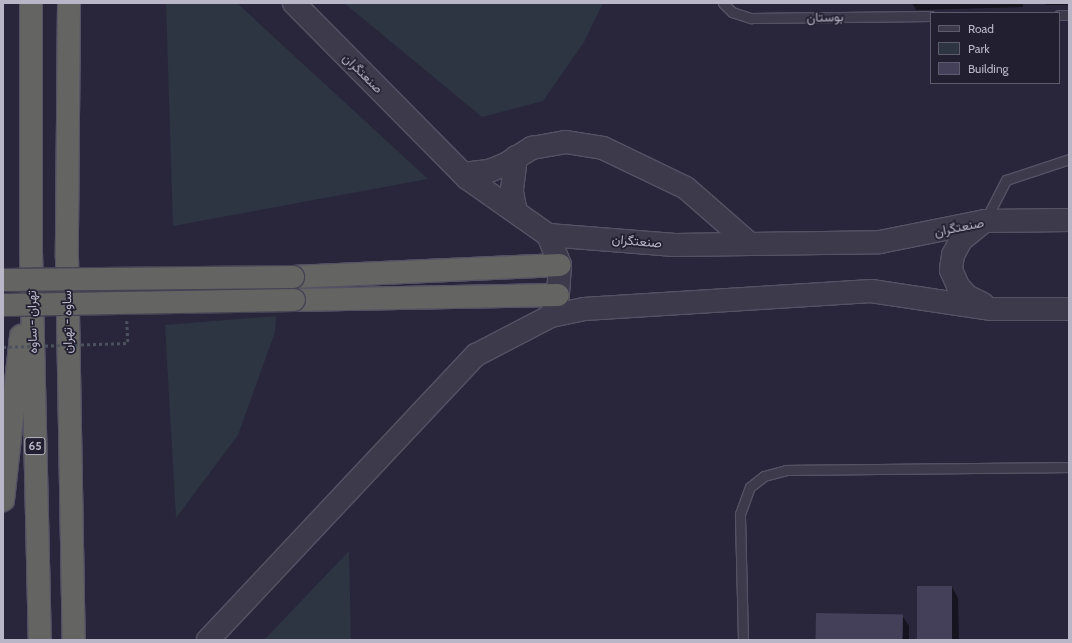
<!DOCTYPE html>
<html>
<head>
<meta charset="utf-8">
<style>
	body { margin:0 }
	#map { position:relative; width:1072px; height:643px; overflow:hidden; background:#29263b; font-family:Cabin,Vazirmatn,sans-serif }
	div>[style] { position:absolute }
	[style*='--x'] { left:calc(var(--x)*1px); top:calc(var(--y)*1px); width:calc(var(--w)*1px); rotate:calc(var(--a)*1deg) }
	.green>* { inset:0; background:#2c3541 }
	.shadow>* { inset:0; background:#0007; transform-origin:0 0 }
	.building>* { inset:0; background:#444059; transform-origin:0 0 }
	.path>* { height:2.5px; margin-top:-1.25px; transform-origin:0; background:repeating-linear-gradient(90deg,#4b515d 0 3px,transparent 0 6px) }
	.roads { filter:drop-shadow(1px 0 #555264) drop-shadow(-1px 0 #555264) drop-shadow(0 1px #555264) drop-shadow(0 -1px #555264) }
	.service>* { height:9px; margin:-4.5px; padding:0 4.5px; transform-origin:4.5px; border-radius:4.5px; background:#3d3a4c }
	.tertiary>* { height:22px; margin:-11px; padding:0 11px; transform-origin:11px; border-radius:11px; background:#3d3a4c }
	.trunk>* { height:22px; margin:-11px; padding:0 11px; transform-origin:11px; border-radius:11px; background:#646462 }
	.path-bridge>* { height:2.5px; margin-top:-1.25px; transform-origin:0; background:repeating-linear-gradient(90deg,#4b515d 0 3px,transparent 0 6px) }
	.bridges { filter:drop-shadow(1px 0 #454254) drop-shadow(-1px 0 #454254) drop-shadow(0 1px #454254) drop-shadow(0 -1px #454254) }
	.trunk-bridge>* { height:22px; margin:-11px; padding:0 11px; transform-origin:11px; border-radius:11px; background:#646462 }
	span { translate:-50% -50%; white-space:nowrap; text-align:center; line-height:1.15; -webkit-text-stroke:3.5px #221f31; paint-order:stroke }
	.shield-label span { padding:1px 3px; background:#221f31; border:1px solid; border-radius:3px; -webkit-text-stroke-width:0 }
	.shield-label { font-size:12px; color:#b9b6c7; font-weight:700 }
	.street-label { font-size:13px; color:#b9b6c7 }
	.frame { position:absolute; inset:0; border:4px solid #b9b6c7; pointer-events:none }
	.legend { position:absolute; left:930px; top:12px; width:130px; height:72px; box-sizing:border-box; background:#221f31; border:1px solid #5e5b6d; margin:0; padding:5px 7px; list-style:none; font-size:12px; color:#b9b6c7 }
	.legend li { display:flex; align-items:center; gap:8px; height:20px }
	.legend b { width:20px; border:1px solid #5e5b6d }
</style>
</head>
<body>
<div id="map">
	<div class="green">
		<i style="clip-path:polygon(166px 3px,237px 3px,428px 179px,173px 226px)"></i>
		<i style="clip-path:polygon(344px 3px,603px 3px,584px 42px,543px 101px,482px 117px)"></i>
		<i style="clip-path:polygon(276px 316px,275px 332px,238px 435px,176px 518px,165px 325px)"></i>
		<i style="clip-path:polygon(349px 551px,351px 640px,264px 640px)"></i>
	</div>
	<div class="shadow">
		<i style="clip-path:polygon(912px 3px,1023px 3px,1023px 7px,916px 10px)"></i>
		<i style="left:1046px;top:3px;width:23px;height:2px"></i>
		<i style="clip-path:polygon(952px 587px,958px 598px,959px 640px,919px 640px)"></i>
		<i style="clip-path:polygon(902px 615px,909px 626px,909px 640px,817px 640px)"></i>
	</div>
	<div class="building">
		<i style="left:917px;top:586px;width:35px;height:54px"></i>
		<i style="left:816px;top:613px;width:87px;height:27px;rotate:1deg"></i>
	</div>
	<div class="path">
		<i style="--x:127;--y:321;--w:22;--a:87"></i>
	</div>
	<div class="roads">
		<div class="service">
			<i style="--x:723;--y:3;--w:13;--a:45"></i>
			<i style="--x:732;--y:12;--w:20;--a:18"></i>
			<i style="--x:751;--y:18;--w:180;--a:-0.6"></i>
			<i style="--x:1059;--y:15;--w:10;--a:0"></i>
			<i style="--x:986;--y:219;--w:44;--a:-62.9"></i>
			<i style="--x:1006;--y:180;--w:66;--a:-18.4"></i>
			<i style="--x:743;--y:640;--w:126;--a:-91.4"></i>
			<i style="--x:740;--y:514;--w:29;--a:-70"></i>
			<i style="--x:750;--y:487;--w:18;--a:-38"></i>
			<i style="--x:764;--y:476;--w:23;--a:-15"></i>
			<i style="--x:786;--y:470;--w:283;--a:-0.6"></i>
		</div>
		<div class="tertiary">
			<i style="--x:294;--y:3;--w:246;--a:45.3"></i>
			<i style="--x:467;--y:178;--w:99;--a:35.1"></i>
			<i style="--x:548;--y:235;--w:127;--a:4.5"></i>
			<i style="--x:675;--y:245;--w:205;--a:-0.8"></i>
			<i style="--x:880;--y:242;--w:107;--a:-11.3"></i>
			<i style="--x:985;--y:221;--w:84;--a:-0.7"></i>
			<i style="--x:516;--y:157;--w:35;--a:97"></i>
			<i style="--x:512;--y:192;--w:20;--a:79"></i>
			<i style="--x:463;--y:174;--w:26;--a:-7"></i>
			<i style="--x:489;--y:171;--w:18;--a:-22"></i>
			<i style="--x:506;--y:164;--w:31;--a:-32"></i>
			<i style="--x:532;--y:148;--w:35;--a:-10"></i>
			<i style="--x:566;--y:142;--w:37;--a:9"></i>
			<i style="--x:603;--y:148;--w:92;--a:25.7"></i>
			<i style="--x:686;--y:188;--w:85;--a:41.2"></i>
			<i style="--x:982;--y:223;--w:27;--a:141"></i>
			<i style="--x:961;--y:240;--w:17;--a:118"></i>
			<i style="--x:953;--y:255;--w:15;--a:98"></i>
			<i style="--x:951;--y:270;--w:17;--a:66"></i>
			<i style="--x:958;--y:286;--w:13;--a:48"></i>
			<i style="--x:967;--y:296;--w:18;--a:27"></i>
			<i style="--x:548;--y:235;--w:32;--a:68"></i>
			<i style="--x:560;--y:265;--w:30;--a:94"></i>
			<i style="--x:558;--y:295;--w:19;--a:108"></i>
			<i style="--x:208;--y:640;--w:391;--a:-46.8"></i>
			<i style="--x:476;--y:355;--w:85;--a:-27.5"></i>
			<i style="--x:551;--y:316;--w:34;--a:-12"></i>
			<i style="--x:584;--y:309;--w:288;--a:-3.6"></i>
			<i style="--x:871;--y:291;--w:122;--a:8.5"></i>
			<i style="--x:992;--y:309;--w:77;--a:0"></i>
		</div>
		<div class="trunk">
			<i style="--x:31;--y:3;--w:249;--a:90"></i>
			<i style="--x:31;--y:252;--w:388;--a:88.7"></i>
			<i style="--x:69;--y:3;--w:254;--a:90.5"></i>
			<i style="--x:67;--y:257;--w:383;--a:89"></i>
			<i style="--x:293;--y:277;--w:267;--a:-2.6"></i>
			<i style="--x:294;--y:300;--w:264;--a:-1.1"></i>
			<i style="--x:3;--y:500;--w:165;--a:-83.7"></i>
		</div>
	</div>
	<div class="path-bridge">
		<i style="--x:3;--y:347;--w:125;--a:-1.8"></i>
	</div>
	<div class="bridges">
		<div class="trunk-bridge">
			<i style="--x:3;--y:280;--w:290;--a:-0.6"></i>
			<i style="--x:3;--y:305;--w:291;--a:-1"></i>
		</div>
	</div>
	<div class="shield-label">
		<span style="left:35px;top:446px">65</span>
	</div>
	<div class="street-label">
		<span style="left:825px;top:17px;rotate:-1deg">بوستان</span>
		<span style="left:363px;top:73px;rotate:45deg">صنعتگران</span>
		<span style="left:959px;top:227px;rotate:-11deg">صنعتگران</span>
		<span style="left:637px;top:241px;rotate:5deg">صنعتگران</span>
		<span style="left:32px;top:322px;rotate:-91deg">تهران - ساوه</span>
		<span style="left:67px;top:322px;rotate:-91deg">ساوه - تهران</span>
	</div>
	<div class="frame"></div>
	<ul class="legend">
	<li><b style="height:5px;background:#3d3a4c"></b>Road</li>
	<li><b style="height:11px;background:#2c3541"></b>Park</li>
	<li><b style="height:11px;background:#444059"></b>Building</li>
	</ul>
</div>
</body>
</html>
